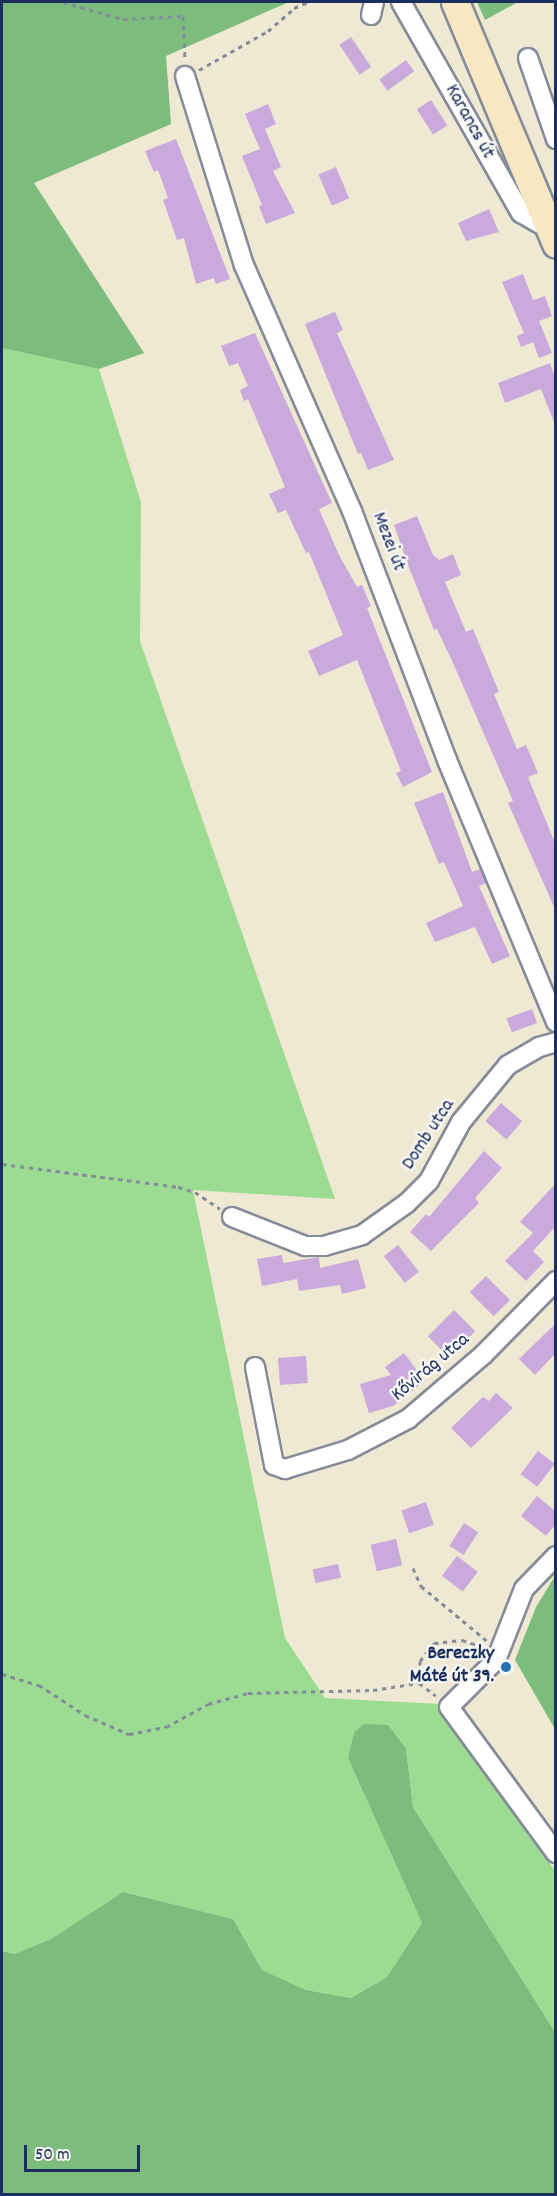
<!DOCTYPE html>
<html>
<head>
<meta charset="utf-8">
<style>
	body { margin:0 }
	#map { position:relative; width:557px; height:2196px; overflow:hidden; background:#efe9d4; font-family:Dekko,sans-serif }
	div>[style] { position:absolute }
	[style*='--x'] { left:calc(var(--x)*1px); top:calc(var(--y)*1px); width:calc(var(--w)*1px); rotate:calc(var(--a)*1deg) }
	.green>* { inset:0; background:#9bdc92 }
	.forest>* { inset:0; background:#7cbc7c }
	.building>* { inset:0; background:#caa9dc; transform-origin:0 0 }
	.path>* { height:3px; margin-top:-1.5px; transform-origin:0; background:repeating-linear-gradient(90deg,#858c99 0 4.5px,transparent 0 9px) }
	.roads { filter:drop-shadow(2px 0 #858c99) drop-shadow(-2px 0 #858c99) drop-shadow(0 2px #858c99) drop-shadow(0 -2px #858c99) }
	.minor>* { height:18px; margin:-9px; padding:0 9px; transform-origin:9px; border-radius:9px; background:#fff }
	.secondary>* { height:27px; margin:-13.5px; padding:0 13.5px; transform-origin:13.5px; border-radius:13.5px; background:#f7e8c3 }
	.dots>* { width:16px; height:16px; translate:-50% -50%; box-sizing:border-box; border:3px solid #f6f6f2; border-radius:50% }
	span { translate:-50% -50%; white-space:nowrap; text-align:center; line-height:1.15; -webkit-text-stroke:5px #f6f6f2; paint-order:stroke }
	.street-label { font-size:20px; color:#1b2f5e }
	.poi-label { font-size:20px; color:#1b2f5e; font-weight:700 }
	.right { translate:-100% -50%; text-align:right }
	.frame { position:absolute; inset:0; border:3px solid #1b2f5e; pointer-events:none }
	.scale { position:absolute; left:24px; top:2145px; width:116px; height:27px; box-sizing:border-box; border:3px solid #1b2f5e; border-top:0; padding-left:8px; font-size:18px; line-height:21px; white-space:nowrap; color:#1b2f5e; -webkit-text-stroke:4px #f6f6f2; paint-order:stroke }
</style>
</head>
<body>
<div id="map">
	<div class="green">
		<i style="clip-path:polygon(2px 348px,99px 369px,141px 502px,140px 641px,335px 1199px,193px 1190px,285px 1638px,325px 1698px,440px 1704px,555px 1871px,555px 2032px,413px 1807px,406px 1749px,364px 1724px,354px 1732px,348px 1758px,422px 1923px,387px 1977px,351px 1998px,306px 1990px,262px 1970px,233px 1919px,123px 1892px,51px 1939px,14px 1954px,2px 1951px)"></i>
	</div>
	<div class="forest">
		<i style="clip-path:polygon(2px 2px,289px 2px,166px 56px,171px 124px,34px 183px,144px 353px,99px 369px,2px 348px)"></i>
		<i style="clip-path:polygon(477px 2px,518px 2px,485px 20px)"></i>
		<i style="clip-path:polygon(555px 1576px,555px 1729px,515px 1660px,536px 1607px)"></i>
		<i style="clip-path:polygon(364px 1724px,388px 1725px,406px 1749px,413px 1807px,555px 2032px,555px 2194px,2px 2194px,2px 1951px,14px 1954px,51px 1939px,123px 1892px,233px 1919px,262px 1970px,306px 1990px,351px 1998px,387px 1977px,422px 1923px,348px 1758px,354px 1732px)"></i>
	</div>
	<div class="building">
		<i style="left:351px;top:37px;width:36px;height:14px;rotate:56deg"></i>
		<i style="left:406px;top:60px;width:14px;height:33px;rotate:54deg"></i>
		<i style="left:431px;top:100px;width:30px;height:17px;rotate:57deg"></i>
		<i style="clip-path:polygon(268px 104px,276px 124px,265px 129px,281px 167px,273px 171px,295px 213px,266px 224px,259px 206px,262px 205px,242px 156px,260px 149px,245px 114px)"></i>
		<i style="clip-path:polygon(176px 139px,230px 279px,216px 284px,214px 278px,196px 284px,184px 238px,177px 240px,163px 200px,168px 198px,158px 170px,154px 172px,145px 151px)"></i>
		<i style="left:336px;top:167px;width:34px;height:19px;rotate:67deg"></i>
		<i style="clip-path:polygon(489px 209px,499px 232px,466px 241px,458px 223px)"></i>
		<i style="clip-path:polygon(523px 274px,533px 300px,545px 296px,552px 316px,539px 321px,552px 353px,539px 358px,533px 342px,521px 347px,517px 336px,524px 333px,502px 282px)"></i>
		<i style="clip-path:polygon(335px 312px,343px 330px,337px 333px,394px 460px,368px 470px,361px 453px,358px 454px,305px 324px)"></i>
		<i style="clip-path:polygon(255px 333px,332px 503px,319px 509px,339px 555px,357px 587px,362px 585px,371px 606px,367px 608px,432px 772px,403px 787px,396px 773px,401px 771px,357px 660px,319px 676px,308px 651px,343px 635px,309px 552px,306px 553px,286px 510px,278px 513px,269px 494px,285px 487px,248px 399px,244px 401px,240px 390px,248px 386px,238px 363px,229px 366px,221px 346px)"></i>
		<i style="clip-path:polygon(550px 363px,555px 377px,555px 425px,541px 389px,505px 403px,498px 383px)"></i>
		<i style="clip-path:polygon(417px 516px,433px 555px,439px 560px,453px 554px,461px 575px,445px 582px,466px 632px,473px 629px,499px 692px,494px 694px,517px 749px,526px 745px,538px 773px,528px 777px,555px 843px,555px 909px,508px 803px,513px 801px,491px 750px,453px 663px,437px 629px,434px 630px,408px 565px,394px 525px)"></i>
		<i style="clip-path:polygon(443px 792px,472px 872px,480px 869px,486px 883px,479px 886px,510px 956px,492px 964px,475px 927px,435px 942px,426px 923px,463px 906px,444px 862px,439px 864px,414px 803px)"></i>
		<i style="left:532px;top:1009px;width:15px;height:27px;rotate:70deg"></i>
		<i style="left:501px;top:1103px;width:28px;height:24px;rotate:41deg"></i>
		<i style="clip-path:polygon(484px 1151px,502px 1168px,475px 1198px,479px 1203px,431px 1251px,410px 1232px,426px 1214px,429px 1217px)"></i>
		<i style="clip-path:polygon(555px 1184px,555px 1227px,533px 1251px,544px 1262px,526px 1281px,505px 1261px,533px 1233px,520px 1222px)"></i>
		<i style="left:398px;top:1245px;width:34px;height:18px;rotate:52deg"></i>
		<i style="clip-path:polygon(282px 1255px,283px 1263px,319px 1257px,320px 1268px,358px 1259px,366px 1288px,342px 1294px,340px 1285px,299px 1291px,297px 1279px,262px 1286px,257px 1259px)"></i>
		<i style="left:486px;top:1276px;width:34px;height:23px;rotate:45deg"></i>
		<i style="left:454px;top:1310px;width:30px;height:37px;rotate:45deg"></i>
		<i style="clip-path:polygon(555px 1324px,555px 1354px,535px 1375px,519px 1359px)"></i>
		<i style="clip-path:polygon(404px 1353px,425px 1381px,393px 1406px,369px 1413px,360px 1384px,391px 1375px,385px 1367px)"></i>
		<i style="left:306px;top:1356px;width:27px;height:28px;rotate:86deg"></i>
		<i style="clip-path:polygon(496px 1393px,513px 1408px,471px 1448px,451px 1428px,483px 1397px,489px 1401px)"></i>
		<i style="left:538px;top:1451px;width:21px;height:29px;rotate:37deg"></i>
		<i style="clip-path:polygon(537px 1496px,555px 1511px,555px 1525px,546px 1536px,521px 1516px)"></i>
		<i style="left:426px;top:1502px;width:24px;height:26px;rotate:71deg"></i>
		<i style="left:464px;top:1523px;width:17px;height:27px;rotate:33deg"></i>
		<i style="left:396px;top:1539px;width:27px;height:26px;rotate:77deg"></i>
		<i style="left:457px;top:1556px;width:26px;height:25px;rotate:37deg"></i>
		<i style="left:338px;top:1564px;width:14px;height:26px;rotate:78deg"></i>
	</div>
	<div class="path">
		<i style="--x:63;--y:2;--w:62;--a:15.8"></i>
		<i style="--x:123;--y:19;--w:60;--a:-2.9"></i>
		<i style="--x:183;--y:16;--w:44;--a:87.4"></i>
		<i style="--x:199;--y:70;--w:79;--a:-29.5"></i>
		<i style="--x:268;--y:31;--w:35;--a:-41"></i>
		<i style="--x:294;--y:8;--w:15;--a:-23"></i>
		<i style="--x:2;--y:1164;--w:177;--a:7.4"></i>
		<i style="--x:178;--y:1187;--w:18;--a:16"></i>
		<i style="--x:195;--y:1192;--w:30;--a:34"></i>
		<i style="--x:413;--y:1568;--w:20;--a:66"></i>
		<i style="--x:421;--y:1586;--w:85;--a:39.7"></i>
		<i style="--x:2;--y:1674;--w:39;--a:17"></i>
		<i style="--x:39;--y:1685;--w:55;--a:33.1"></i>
		<i style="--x:85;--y:1715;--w:48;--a:23.4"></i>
		<i style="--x:129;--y:1734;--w:38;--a:-11"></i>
		<i style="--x:166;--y:1727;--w:48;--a:-28.7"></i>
		<i style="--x:208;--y:1704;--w:41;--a:-15.4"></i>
		<i style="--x:248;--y:1693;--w:125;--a:-1.4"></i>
		<i style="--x:373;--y:1690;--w:47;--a:-8.7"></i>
		<i style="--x:419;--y:1683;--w:21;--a:37"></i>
		<i style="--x:419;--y:1683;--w:22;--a:-87"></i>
		<i style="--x:420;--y:1661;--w:23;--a:-52"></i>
		<i style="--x:434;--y:1643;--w:28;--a:-6"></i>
		<i style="--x:462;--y:1640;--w:23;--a:18"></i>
	</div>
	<div class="roads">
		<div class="minor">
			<i style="--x:401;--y:2;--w:243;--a:60.4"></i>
			<i style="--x:521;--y:213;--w:34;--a:30"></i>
			<i style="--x:371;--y:15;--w:13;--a:-77"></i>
			<i style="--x:528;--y:58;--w:86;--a:70.9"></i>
			<i style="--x:185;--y:76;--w:198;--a:72.7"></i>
			<i style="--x:244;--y:265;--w:269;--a:66.3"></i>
			<i style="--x:352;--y:511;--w:267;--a:69.1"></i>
			<i style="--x:447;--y:760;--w:284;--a:67.4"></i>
			<i style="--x:232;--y:1217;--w:79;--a:21.7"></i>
			<i style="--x:305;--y:1246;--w:19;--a:0"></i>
			<i style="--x:324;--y:1246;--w:40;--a:-16"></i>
			<i style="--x:362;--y:1235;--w:55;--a:-35.4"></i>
			<i style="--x:407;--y:1203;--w:31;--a:-45"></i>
			<i style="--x:429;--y:1181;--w:67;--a:-61.5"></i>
			<i style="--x:461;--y:1122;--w:74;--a:-50.5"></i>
			<i style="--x:508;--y:1065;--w:36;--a:-30"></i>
			<i style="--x:539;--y:1047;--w:18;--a:-16"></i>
			<i style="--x:255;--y:1367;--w:100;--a:79"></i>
			<i style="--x:274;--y:1465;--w:12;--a:20"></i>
			<i style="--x:285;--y:1469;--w:66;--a:-16.8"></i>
			<i style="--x:348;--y:1450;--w:68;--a:-27.3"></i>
			<i style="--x:408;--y:1419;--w:100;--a:-40.5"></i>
			<i style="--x:484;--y:1354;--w:103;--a:-45.4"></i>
			<i style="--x:556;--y:1556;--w:46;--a:134.1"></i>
			<i style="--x:524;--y:1589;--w:76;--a:111.5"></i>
			<i style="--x:496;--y:1660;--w:66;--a:135"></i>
			<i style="--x:449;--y:1707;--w:181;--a:53.8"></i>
		</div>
		<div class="secondary">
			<i style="--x:455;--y:2;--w:262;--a:67.3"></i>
		</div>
	</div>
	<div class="dots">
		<i style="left:506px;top:1667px;background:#1f6fb2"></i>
	</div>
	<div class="street-label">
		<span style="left:469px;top:122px;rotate:61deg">Karancs út</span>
		<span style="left:388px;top:542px;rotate:69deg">Mezei út</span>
		<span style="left:429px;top:1135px;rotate:-57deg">Domb utca</span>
		<span style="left:431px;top:1368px;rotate:-40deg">Kővirág utca</span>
	</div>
	<div class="poi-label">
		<span class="right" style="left:494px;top:1666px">Bereczky<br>Máté út 39.</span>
	</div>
	<div class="frame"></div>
	<div class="scale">50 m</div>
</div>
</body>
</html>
